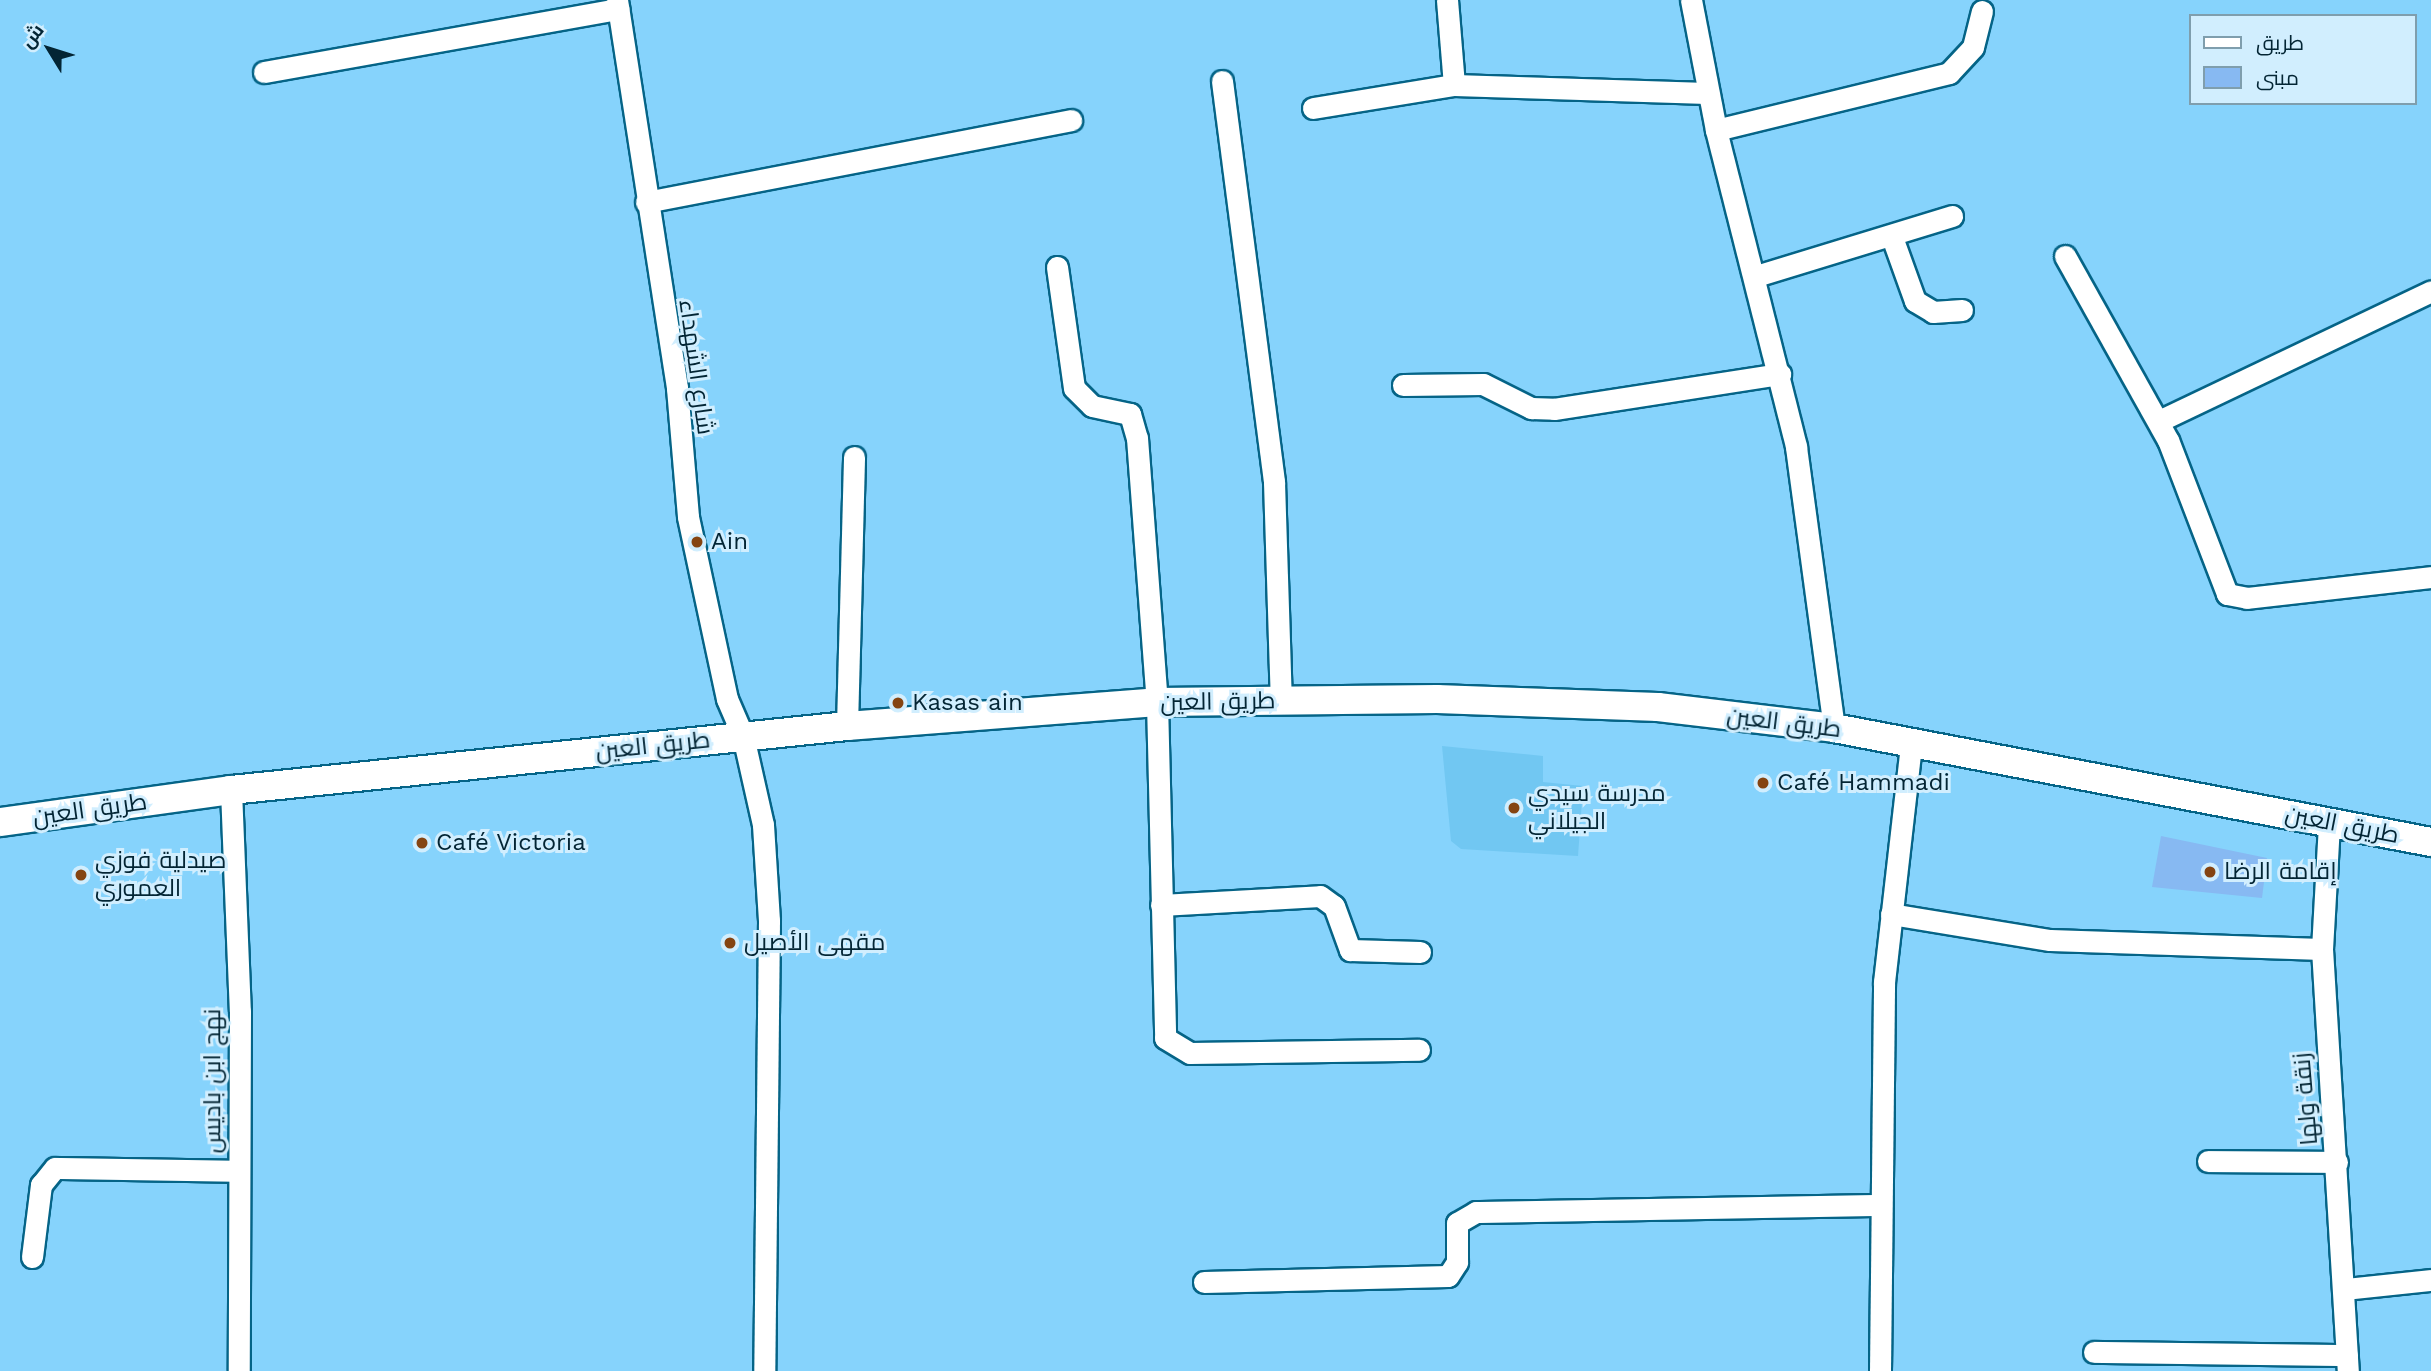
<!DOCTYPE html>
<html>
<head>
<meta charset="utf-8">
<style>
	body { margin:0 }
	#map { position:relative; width:2431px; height:1371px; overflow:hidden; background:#86d3fc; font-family:"Work Sans",Cairo,sans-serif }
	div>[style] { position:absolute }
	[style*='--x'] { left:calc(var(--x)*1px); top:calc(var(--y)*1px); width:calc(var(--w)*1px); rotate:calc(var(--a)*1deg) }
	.built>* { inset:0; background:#71c7f2 }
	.building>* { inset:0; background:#87b9f2 }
	.roads { filter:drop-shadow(2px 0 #056487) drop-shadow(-2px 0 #056487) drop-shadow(0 2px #056487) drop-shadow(0 -2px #056487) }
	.minor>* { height:21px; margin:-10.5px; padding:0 10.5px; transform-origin:10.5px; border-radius:10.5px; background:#fff }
	.major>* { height:28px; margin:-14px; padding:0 14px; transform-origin:14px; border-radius:14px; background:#fff }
	.dots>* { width:19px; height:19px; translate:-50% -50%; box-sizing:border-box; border:4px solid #d1eefe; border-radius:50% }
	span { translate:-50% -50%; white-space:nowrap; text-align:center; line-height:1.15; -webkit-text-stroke:6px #d1eefe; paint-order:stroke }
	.street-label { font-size:24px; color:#032534 }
	.poi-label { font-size:24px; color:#032534 }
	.left { translate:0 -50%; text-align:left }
	.legend { position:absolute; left:2189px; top:14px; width:228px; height:91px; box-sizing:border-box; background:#d1eefe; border:2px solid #7f9ead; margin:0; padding:9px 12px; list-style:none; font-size:21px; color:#032534 }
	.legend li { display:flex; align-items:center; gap:14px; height:35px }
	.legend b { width:35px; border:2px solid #7f9ead }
	.north { position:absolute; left:14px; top:14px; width:70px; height:70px; -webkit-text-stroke:5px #d1eefe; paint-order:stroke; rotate:308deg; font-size:19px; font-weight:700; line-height:28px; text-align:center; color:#032534 }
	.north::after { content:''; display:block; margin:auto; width:24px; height:32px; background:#032534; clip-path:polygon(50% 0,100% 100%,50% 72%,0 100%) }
</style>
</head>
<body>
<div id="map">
	<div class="built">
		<i style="clip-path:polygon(1442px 746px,1543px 756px,1543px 782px,1583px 786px,1578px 856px,1461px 849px,1451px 841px)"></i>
	</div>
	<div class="building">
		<i style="clip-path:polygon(2161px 836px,2267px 858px,2262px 898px,2152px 887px)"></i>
	</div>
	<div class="roads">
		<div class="minor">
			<i style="--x:617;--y:0;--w:393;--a:81.2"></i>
			<i style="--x:677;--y:388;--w:129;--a:85.1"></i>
			<i style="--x:688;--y:517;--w:186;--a:77.9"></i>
			<i style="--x:727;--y:699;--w:40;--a:66.6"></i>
			<i style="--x:743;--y:736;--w:91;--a:77.3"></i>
			<i style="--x:763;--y:825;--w:96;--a:86.4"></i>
			<i style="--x:769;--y:921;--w:450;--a:90.6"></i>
			<i style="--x:1447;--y:0;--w:85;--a:85.3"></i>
			<i style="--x:1691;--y:0;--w:132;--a:79.1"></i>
			<i style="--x:1716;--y:130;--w:327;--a:75.8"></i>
			<i style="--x:1796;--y:447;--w:284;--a:82.3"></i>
			<i style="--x:264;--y:72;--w:360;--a:-10.1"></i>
			<i style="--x:1222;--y:81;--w:404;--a:82.6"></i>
			<i style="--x:1274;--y:482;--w:219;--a:88.2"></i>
			<i style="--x:1313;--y:108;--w:143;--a:-9.3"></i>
			<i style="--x:1454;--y:85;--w:253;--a:1.8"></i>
			<i style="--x:1716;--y:130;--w:240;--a:-13.7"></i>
			<i style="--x:1949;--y:73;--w:35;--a:-47"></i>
			<i style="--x:1973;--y:47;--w:37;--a:-76"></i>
			<i style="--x:646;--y:202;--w:433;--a:-10.9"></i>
			<i style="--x:1892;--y:237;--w:68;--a:70.2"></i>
			<i style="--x:1915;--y:301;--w:21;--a:31"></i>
			<i style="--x:1933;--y:312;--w:29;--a:-4"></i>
			<i style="--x:2065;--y:256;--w:211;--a:60.8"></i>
			<i style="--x:2168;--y:440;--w:165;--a:69"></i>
			<i style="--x:2227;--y:594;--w:20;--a:11"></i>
			<i style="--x:2247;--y:598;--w:185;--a:-6.5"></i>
			<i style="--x:1057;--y:267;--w:122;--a:82"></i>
			<i style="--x:1074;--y:388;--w:25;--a:45"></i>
			<i style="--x:1092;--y:406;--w:39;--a:12"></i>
			<i style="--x:1130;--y:414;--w:25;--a:74"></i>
			<i style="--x:1137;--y:438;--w:265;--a:85.7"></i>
			<i style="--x:1157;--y:702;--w:336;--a:88.6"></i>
			<i style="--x:1165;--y:1038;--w:29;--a:31"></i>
			<i style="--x:1190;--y:1053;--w:229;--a:-0.8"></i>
			<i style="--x:1756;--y:276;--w:205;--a:-17"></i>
			<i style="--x:1403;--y:385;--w:80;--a:-0.7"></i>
			<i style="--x:1483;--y:384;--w:54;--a:26.6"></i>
			<i style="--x:1531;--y:408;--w:23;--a:2"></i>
			<i style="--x:1554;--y:409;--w:229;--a:-8.8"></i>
			<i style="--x:2159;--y:421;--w:301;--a:-25.5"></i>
			<i style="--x:847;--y:726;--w:269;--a:-88.5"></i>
			<i style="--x:231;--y:790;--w:221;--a:87.7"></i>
			<i style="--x:240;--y:1011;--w:360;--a:90.2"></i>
			<i style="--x:2329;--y:824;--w:125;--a:93.2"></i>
			<i style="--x:2322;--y:949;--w:423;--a:86.5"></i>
			<i style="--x:1161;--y:905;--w:159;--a:-3.2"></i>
			<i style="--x:1320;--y:896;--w:17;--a:36"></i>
			<i style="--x:1334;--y:906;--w:47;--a:70"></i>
			<i style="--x:1350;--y:950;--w:70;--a:1.6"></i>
			<i style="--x:1891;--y:914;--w:161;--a:9.3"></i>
			<i style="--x:2050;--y:940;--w:272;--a:1.9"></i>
			<i style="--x:2208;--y:1161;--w:129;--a:0.4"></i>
			<i style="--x:32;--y:1257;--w:73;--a:-82.9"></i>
			<i style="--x:41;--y:1185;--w:22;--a:-51"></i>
			<i style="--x:55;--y:1168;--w:184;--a:0.9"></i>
			<i style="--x:1204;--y:1282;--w:244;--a:-1.4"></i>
			<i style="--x:1448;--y:1276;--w:17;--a:-57"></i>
			<i style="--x:1457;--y:1262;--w:39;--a:-90"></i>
			<i style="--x:1457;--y:1223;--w:22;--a:-30"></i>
			<i style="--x:1476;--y:1212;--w:402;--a:-1"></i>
			<i style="--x:2345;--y:1289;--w:86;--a:-6"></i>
			<i style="--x:2094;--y:1352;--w:253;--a:0.7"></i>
			<i style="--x:1880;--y:1371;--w:389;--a:-89.4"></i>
			<i style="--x:1884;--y:982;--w:240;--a:-83.5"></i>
		</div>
		<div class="major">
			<i style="--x:0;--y:822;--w:233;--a:-7.9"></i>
			<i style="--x:231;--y:790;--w:619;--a:-5.93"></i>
			<i style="--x:847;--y:726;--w:311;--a:-4.4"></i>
			<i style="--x:1157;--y:702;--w:280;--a:-0.6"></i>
			<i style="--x:1437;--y:699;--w:221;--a:2.1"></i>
			<i style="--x:1658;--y:707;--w:177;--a:6.8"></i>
			<i style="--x:1834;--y:728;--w:608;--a:10.81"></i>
		</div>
	</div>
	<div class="dots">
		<i style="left:697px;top:542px;background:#854411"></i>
		<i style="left:898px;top:703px;background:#854411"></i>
		<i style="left:1763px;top:783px;background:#854411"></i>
		<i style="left:1514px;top:808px;background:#854411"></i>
		<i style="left:422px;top:843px;background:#854411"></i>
		<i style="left:2210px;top:872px;background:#854411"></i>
		<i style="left:81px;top:875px;background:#854411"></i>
		<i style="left:730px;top:943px;background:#854411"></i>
	</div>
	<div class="street-label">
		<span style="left:696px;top:367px;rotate:82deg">شارع الشهداء</span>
		<span style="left:1218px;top:702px;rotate:-1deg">طريق العين</span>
		<span style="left:1784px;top:723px;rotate:7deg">طريق العين</span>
		<span style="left:653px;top:746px;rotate:-6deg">طريق العين</span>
		<span style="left:90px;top:810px;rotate:-8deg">طريق العين</span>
		<span style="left:2342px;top:825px;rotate:11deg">طريق العين</span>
		<span style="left:213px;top:1081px;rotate:-90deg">نهج ابن باديس</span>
		<span style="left:2306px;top:1099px;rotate:-95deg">زنقة ولها</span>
	</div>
	<div class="poi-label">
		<span class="left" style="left:711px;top:542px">Ain</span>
		<span class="left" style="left:912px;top:703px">Kasas ain</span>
		<span class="left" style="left:1777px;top:783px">Café Hammadi</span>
		<span class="left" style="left:1528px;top:808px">مدرسة سيدي<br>الجيلاني</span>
		<span class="left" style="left:436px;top:843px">Café Victoria</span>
		<span class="left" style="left:95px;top:875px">صيدلية فوزي<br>العموري</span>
		<span class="left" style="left:2224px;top:872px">إقامة الرضا</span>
		<span class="left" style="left:744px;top:943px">مقهى الأصيل</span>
	</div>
	<ul class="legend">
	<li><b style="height:9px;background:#fff"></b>طريق</li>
	<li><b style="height:19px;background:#87b9f2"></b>مبنى</li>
	</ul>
	<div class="north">ش</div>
</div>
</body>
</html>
